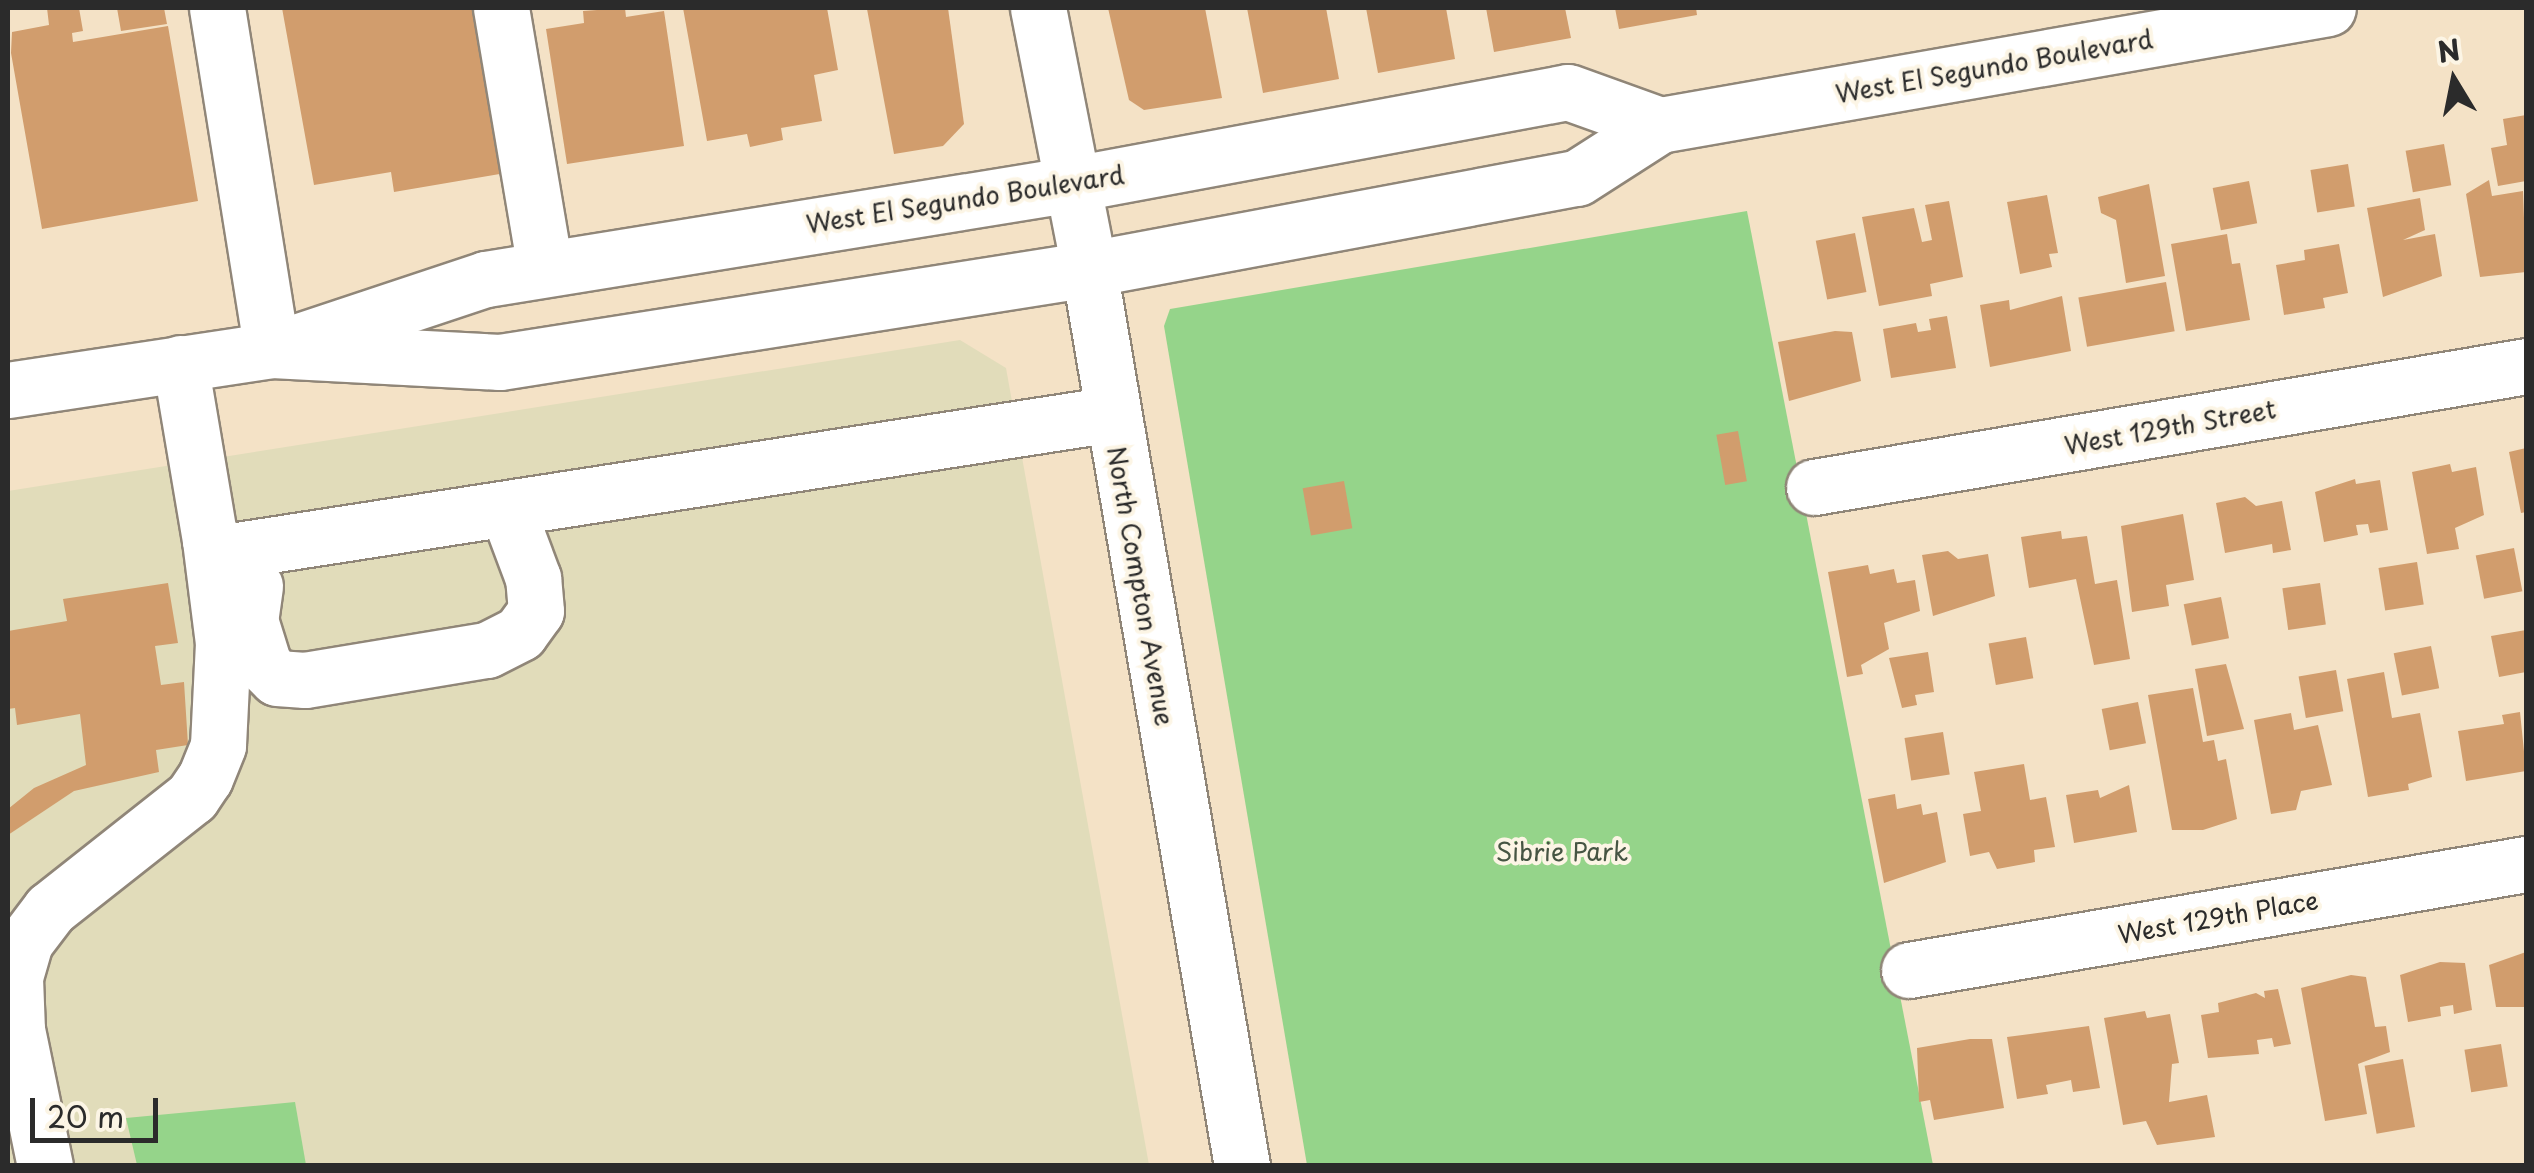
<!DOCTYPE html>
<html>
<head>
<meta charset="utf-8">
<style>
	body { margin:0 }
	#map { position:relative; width:2534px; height:1173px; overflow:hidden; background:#f4e2c6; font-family:"Playpen Sans",sans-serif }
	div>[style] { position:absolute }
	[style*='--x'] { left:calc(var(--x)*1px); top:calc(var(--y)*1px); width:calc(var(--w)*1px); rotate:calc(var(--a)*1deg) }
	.built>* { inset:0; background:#e1dcba }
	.green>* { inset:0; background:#95d48a }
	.building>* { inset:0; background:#d19d6d; transform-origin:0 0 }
	.roads { filter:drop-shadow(2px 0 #908678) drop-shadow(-2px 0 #908678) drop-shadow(0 2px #908678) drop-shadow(0 -2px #908678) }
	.minor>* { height:55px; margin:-27.5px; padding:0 27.5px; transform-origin:27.5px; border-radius:27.5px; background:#fff }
	.major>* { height:55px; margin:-27.5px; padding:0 27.5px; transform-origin:27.5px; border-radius:27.5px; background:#fff }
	span { translate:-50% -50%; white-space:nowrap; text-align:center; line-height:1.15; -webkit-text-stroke:8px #fcf5e5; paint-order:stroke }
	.street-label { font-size:25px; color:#2b2b2b }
	.park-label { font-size:25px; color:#465543 }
	.frame { position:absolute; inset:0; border:10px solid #2b2b2b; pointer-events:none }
	.north { position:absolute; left:2404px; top:30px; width:100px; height:100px; -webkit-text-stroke:8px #fcf5e5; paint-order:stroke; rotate:350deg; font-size:28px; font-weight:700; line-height:40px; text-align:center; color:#2b2b2b }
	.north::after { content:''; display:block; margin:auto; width:35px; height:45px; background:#2b2b2b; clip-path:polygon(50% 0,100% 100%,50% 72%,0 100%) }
	.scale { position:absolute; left:30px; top:1098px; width:128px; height:45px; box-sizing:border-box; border:5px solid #2b2b2b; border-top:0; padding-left:12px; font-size:30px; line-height:35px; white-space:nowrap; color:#2b2b2b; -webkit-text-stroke:8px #fcf5e5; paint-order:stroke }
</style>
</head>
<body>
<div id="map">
	<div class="built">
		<i style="clip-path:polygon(960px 340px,1006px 368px,1149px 1165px,8px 1166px,8px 491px)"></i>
	</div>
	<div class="green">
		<i style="clip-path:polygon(1747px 211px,1933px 1165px,1307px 1165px,1164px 326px,1170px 309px)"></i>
		<i style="clip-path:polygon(295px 1102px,306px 1165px,137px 1165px,126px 1118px)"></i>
	</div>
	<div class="building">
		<i style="clip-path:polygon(47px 8px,79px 8px,83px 31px,72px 33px,73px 42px,168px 26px,198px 201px,42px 229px,11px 53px,12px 32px,49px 25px)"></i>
		<i style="clip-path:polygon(117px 8px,164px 8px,167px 24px,121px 31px)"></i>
		<i style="clip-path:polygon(282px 8px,482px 8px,511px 172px,394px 192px,391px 172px,314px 185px)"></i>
		<i style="clip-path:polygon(625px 8px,626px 17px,664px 11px,684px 146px,567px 164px,546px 29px,584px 23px,583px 11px)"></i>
		<i style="clip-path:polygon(683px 8px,827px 8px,838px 70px,814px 75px,822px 121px,781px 128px,783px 140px,750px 147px,747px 134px,707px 141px)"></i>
		<i style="clip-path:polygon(948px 8px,964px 124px,943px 146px,894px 154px,867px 9px)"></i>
		<i style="clip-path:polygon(1108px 8px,1205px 8px,1222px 98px,1144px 110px,1129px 100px)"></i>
		<i style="clip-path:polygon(1247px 8px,1326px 8px,1339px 79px,1263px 93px)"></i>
		<i style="clip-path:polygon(1366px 8px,1446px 8px,1455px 59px,1378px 73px)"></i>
		<i style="clip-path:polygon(1486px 8px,1565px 8px,1571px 38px,1494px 52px)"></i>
		<i style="clip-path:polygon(1615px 8px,1696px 8px,1697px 15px,1619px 29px)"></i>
		<i style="clip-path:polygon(2526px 115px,2526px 181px,2498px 186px,2491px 148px,2507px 145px,2503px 119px)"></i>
		<i style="left:2444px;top:144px;width:42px;height:39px;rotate:80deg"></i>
		<i style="left:2348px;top:164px;width:43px;height:38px;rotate:81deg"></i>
		<i style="clip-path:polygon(2489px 180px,2492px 196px,2523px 191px,2526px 272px,2480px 277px,2466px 194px)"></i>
		<i style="left:2249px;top:181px;width:43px;height:37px;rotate:79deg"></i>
		<i style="clip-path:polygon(2149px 184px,2165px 276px,2126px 283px,2116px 220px,2101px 213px,2098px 197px)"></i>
		<i style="clip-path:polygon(2047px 195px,2058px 253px,2049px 254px,2052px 267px,2020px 274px,2007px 202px)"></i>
		<i style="clip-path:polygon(2420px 198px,2425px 230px,2403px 240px,2435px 234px,2442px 276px,2383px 297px,2367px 208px)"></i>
		<i style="clip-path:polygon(1949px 201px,1963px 277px,1930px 284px,1932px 296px,1879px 306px,1862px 217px,1914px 208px,1922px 242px,1932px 240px,1925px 205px)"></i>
		<i style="left:1855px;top:233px;width:60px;height:40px;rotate:79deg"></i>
		<i style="clip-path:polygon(2227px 234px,2232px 264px,2240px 263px,2250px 320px,2186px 331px,2171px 244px)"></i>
		<i style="clip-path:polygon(2339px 244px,2348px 293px,2323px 298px,2325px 308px,2284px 315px,2276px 265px,2305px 260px,2304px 250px)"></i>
		<i style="left:2166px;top:282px;width:50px;height:89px;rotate:80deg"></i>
		<i style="clip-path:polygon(2062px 296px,2071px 351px,1990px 367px,1980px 305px,2009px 300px,2010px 310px)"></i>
		<i style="clip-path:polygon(1947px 316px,1956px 368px,1891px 378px,1883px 329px,1916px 323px,1918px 332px,1931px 330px,1929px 319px)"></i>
		<i style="clip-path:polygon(1835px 331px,1852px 332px,1861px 381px,1789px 401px,1778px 342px)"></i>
		<i style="left:1738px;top:431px;width:51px;height:22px;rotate:80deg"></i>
		<i style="clip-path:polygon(2526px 448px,2526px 512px,2521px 513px,2509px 452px)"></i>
		<i style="clip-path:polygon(2450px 464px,2452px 472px,2476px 467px,2484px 515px,2455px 528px,2459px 549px,2427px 554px,2412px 472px)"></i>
		<i style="clip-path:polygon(2355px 479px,2356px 484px,2380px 480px,2388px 530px,2370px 533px,2368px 524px,2356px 525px,2358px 535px,2324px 542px,2315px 492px)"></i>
		<i style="left:1344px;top:481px;width:48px;height:42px;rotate:80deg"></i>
		<i style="clip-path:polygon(2245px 497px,2256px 506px,2282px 501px,2291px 550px,2273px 553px,2272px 544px,2225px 553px,2216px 503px)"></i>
		<i style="clip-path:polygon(2183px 514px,2194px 580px,2166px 585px,2169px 606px,2132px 612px,2121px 526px)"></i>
		<i style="clip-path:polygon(2061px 531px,2062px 539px,2087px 536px,2095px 584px,2117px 580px,2130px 659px,2094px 665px,2076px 579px,2029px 588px,2021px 537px)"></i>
		<i style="left:2514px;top:548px;width:44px;height:39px;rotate:79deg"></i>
		<i style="clip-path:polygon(1948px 551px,1958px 559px,1988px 554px,1995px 596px,1933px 616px,1922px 555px)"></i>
		<i style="left:2417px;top:562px;width:43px;height:39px;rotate:81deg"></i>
		<i style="clip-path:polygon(1868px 565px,1870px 574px,1894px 569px,1897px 583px,1915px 580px,1920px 611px,1884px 623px,1889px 649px,1861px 665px,1863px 674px,1847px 677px,1828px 572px)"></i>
		<i style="clip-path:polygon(168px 583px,178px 643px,155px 646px,161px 685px,184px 682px,188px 745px,156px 750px,159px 772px,74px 791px,8px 835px,8px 809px,34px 788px,86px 765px,80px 714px,17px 725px,15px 708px,8px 709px,8px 631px,67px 621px,63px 599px)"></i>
		<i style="left:2320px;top:583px;width:42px;height:38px;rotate:82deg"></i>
		<i style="left:2221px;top:597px;width:42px;height:38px;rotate:79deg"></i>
		<i style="clip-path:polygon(2526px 630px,2526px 672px,2499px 677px,2491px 636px)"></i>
		<i style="left:2026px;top:637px;width:42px;height:38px;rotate:80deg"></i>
		<i style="left:2431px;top:646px;width:43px;height:38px;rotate:79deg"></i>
		<i style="clip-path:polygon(1928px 652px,1934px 692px,1915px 695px,1917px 705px,1902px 708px,1889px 658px)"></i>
		<i style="clip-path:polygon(2226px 664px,2244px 729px,2207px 736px,2195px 669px)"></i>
		<i style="left:2336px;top:670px;width:42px;height:38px;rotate:80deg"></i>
		<i style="clip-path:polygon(2384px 672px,2392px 718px,2420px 713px,2432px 777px,2408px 784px,2409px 790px,2368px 797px,2347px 679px)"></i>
		<i style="clip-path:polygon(2193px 688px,2203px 742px,2214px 740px,2218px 761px,2226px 759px,2237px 819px,2203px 830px,2172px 830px,2148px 695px)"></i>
		<i style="left:2138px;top:702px;width:42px;height:37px;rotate:79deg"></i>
		<i style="clip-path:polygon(2520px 712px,2526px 771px,2466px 781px,2458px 731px,2504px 724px,2502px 715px)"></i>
		<i style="clip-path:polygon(2291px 713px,2294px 730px,2318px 725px,2332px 785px,2301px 791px,2296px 810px,2271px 814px,2254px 720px)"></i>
		<i style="left:1943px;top:732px;width:43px;height:39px;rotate:81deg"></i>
		<i style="clip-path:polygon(2024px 764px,2030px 800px,2046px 797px,2055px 847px,2034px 850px,2035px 862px,1997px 869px,1989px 852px,1970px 856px,1963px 814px,1981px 811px,1974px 772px)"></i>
		<i style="clip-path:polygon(2129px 785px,2137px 832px,2074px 843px,2066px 795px,2098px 790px,2100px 798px)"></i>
		<i style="clip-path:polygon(1895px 794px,1897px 809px,1921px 804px,1923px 815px,1937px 812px,1946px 862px,1884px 883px,1868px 799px)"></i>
		<i style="clip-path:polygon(2526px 952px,2526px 1007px,2496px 1007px,2489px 965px)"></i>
		<i style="clip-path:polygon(2440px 962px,2465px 963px,2472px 1010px,2454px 1014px,2453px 1005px,2440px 1007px,2441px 1016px,2408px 1022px,2400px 975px)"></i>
		<i style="clip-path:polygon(2351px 975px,2366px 977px,2375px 1027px,2386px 1026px,2390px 1052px,2358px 1064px,2367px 1114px,2325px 1121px,2301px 988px)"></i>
		<i style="clip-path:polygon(2278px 989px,2291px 1044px,2274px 1047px,2272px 1038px,2257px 1040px,2259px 1054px,2208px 1058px,2201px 1015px,2219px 1012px,2218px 1003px,2256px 993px,2265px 998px,2264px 991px)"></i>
		<i style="clip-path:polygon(2145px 1011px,2147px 1018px,2170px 1014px,2179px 1063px,2172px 1064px,2169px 1102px,2207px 1095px,2215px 1137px,2157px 1145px,2146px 1121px,2123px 1125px,2104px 1018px)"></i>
		<i style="clip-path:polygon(2089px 1026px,2100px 1088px,2073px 1092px,2071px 1080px,2046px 1085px,2048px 1094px,2017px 1099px,2007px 1037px)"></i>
		<i style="clip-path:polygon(1970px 1039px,1992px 1039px,2004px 1108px,1934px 1120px,1930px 1100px,1919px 1102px,1917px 1048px)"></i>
		<i style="left:2501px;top:1044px;width:43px;height:37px;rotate:81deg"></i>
		<i style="left:2403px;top:1059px;width:69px;height:39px;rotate:80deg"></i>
	</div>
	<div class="roads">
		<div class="minor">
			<i style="--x:217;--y:8;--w:346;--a:80.9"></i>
			<i style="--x:501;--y:8;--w:264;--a:80.4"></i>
			<i style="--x:1089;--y:269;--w:910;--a:80.32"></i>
			<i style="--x:180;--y:363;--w:180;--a:80.4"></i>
			<i style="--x:210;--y:540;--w:24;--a:28"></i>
			<i style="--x:231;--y:551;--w:892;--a:-8.84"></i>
			<i style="--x:1814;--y:487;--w:722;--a:-9.64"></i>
			<i style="--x:255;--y:586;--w:34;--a:98"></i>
			<i style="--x:250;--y:620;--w:47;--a:72.7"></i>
			<i style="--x:264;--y:665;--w:18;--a:45"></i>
			<i style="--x:277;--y:678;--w:28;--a:4"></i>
			<i style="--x:305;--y:680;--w:184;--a:-9.4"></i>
			<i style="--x:487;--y:650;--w:37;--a:-27"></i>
			<i style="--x:520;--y:633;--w:27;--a:-54"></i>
			<i style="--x:536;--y:611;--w:33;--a:-95"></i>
			<i style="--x:533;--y:578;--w:72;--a:-110.5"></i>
			<i style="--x:1909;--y:970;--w:626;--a:-9.75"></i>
			<i style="--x:45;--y:1166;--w:139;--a:-101.6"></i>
			<i style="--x:17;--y:1030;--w:53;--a:-92.2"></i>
			<i style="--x:15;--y:977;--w:36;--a:-74"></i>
			<i style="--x:25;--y:942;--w:41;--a:-52.9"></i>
			<i style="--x:50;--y:909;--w:181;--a:-38.3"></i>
			<i style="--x:192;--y:797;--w:23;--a:-56"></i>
			<i style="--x:205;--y:778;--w:35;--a:-68"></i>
			<i style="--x:218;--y:745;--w:102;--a:-87.2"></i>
			<i style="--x:223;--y:643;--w:104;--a:-97.2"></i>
		</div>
		<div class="major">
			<i style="--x:1038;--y:8;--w:266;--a:78.9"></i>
			<i style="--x:272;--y:350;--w:228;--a:3"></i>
			<i style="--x:500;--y:362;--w:596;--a:-8.97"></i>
			<i style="--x:1089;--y:269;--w:496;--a:-10.6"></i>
			<i style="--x:1577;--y:178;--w:98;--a:-32.6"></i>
			<i style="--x:1660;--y:125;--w:678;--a:-9.93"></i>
			<i style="--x:8;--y:390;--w:267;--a:-8.6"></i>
			<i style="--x:272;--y:350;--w:225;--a:-18.4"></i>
			<i style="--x:486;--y:279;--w:595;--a:-9.19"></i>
			<i style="--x:1073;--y:184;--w:503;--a:-10.53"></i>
			<i style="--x:1568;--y:92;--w:98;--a:19.7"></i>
		</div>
	</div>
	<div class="street-label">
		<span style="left:1994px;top:66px;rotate:-10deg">West El Segundo Boulevard</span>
		<span style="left:965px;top:199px;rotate:-9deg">West El Segundo Boulevard</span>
		<span style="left:2170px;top:427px;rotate:-10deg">West 129th Street</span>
		<span style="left:1141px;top:586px;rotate:80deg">North Compton Avenue</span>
		<span style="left:2218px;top:917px;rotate:-10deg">West 129th Place</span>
	</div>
	<div class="park-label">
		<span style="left:1562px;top:851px">Sibrie Park</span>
	</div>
	<div class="frame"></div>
	<div class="north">N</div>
	<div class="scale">20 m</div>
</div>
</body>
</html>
